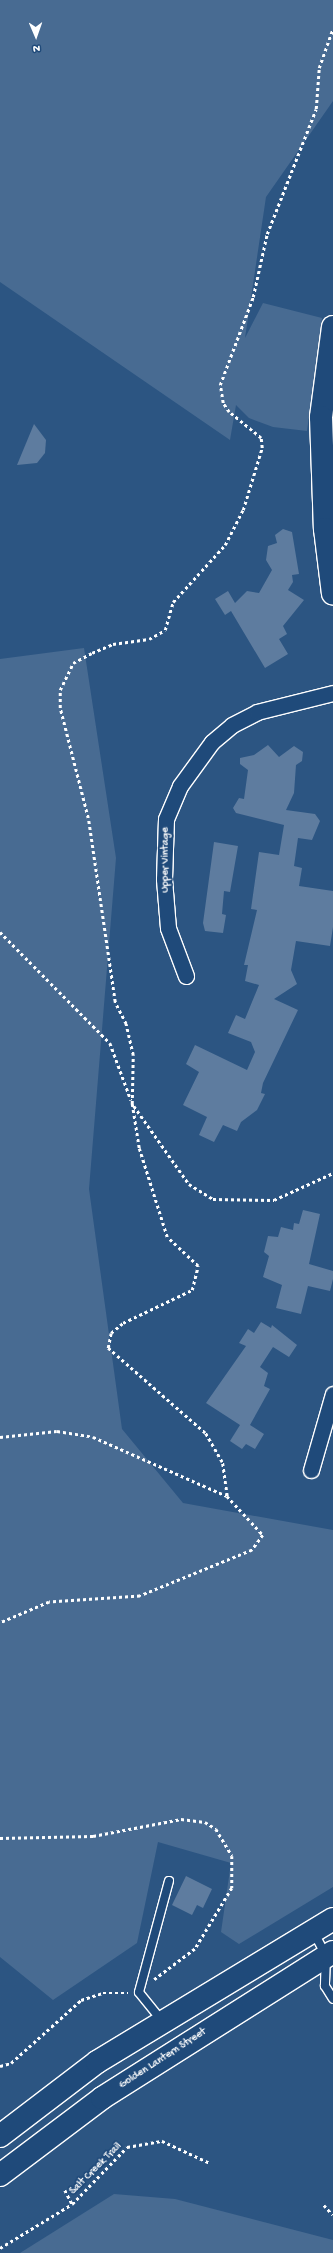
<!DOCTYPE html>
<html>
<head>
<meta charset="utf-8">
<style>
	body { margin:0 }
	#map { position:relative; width:333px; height:2253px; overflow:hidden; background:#2c5582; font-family:"Gochi Hand",sans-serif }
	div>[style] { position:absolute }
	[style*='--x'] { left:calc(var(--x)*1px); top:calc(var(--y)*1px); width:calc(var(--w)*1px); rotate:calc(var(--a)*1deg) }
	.green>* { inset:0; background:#486b92 }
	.building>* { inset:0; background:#5e7c9f }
	.path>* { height:2.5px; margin-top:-1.25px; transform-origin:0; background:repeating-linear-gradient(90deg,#fff 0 3px,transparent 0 6px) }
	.roads { filter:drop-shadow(1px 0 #fff) drop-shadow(-1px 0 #fff) drop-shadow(0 1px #fff) drop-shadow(0 -1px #fff) }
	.lane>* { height:8px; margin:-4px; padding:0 4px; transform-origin:4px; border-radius:4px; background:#1f4a7a }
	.street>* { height:15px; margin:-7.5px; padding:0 7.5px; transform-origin:7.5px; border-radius:7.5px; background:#1f4a7a }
	.secondary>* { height:22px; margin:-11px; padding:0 11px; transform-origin:11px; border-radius:11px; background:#1f4a7a }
	.primary>* { height:22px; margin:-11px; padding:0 11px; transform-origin:11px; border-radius:11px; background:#1f4a7a }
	span { translate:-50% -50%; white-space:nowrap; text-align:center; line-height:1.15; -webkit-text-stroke:3.5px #1f4a7a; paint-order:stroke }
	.street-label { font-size:11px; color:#fff }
	.north { position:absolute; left:16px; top:16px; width:40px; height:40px; -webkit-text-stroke:3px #1f4a7a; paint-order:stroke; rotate:178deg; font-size:11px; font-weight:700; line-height:16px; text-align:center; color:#fff }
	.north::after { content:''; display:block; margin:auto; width:14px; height:18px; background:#fff; clip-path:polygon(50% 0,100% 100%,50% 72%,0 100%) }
</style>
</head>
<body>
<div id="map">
	<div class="green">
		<i style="clip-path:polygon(0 0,333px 0,333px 101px,266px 197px,245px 338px,263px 303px,322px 318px,307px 431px,273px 427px,249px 418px,236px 405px,230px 440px,0 282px)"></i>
		<i style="clip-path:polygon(84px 648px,116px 858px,89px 1189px,122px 1429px,183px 1503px,333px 1530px,333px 1887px,239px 1944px,221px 1932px,231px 1863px,158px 1842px,137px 1943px,53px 2000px,0 1957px,0 659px)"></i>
		<i style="clip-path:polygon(114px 2194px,175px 2199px,333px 2240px,333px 2253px,20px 2253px)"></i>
	</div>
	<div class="building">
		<i style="clip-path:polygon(34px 424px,46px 440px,45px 453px,37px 463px,17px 465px)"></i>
		<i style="clip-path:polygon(283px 529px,292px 532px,299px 574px,292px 575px,293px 582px,288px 590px,304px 600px,283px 626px,287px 634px,279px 639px,288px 654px,265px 668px,231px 611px,225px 615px,215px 599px,228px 591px,235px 603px,247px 591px,259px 593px,272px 570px,266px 560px,268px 546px,277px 543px,275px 535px)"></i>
		<i style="clip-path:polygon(268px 745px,279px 757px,294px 746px,303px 752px,302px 761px,296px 765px,294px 793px,286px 810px,315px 814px,320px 821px,312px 840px,298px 838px,294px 866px,302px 868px,299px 886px,333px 891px,333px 927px,330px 946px,296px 941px,291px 970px,297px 984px,274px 999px,298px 1010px,263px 1083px,261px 1093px,265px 1094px,257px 1110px,241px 1122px,237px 1131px,223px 1125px,214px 1142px,199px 1135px,207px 1117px,183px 1105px,199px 1072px,186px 1064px,195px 1045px,247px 1070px,255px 1052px,251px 1042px,228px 1033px,236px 1015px,245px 1019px,259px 985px,245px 981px,248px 965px,244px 965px,257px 910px,251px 909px,259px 852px,279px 855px,284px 825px,236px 813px,233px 808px,239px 798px,244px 799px,248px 770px,240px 764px,240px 758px,254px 755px)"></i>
		<i style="clip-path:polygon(214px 842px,238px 846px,230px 892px,224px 891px,222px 914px,226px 915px,223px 933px,205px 931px,203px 923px)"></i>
		<i style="clip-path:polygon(303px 1210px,320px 1214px,309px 1264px,333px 1271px,333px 1279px,330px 1291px,308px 1286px,301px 1314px,276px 1308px,282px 1285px,263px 1277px,269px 1256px,264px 1252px,268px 1236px,278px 1237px,281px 1227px,293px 1230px,294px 1223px,299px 1224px)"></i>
		<i style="clip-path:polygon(261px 1322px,271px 1328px,272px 1325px,297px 1345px,289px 1357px,273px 1347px,260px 1367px,268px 1373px,264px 1386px,270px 1389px,250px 1425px,264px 1434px,255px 1449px,246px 1444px,242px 1449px,230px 1441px,240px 1425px,206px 1403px,246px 1346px,239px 1343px,248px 1329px,254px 1333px)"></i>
		<i style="clip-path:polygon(186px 1876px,212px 1889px,203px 1908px,197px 1905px,192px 1915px,172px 1905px)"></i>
	</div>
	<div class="path">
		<i style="--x:0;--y:932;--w:156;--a:45.3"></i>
		<i style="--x:110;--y:1043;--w:61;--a:69.8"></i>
		<i style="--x:134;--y:1106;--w:95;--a:54.8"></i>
		<i style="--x:189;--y:1184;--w:28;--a:32"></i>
		<i style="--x:213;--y:1199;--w:61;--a:0.9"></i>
		<i style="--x:274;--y:1200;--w:65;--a:-24.6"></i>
		<i style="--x:0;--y:1437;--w:57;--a:-6"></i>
		<i style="--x:57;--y:1431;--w:36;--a:9"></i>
		<i style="--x:93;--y:1437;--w:146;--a:23.8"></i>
		<i style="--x:227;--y:1496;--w:53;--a:47.3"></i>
		<i style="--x:263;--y:1535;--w:19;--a:126"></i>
		<i style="--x:252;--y:1550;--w:121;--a:157.7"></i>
		<i style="--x:140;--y:1596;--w:91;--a:176.2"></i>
		<i style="--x:49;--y:1602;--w:53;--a:156.8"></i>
		<i style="--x:227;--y:1496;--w:34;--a:-98"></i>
		<i style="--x:222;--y:1462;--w:34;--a:-120"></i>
		<i style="--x:205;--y:1433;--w:129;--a:-138.8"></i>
		<i style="--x:108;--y:1348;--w:15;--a:-79"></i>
		<i style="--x:111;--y:1333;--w:16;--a:-40"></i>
		<i style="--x:123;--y:1323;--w:76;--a:-25.6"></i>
		<i style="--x:192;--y:1290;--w:25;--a:-76"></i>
		<i style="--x:198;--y:1266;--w:42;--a:-136.9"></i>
		<i style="--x:167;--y:1237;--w:93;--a:-107.5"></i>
		<i style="--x:139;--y:1148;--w:45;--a:-99"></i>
		<i style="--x:132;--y:1104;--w:49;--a:-88.8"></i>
		<i style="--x:133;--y:1055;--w:32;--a:-103"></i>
		<i style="--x:126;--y:1024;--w:25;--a:-117"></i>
		<i style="--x:115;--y:1002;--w:186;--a:-98.3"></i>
		<i style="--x:88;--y:818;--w:114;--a:-104.3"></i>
		<i style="--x:60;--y:708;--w:18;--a:-90"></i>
		<i style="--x:60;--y:690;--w:30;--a:-64"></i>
		<i style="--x:73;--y:663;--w:21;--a:-28"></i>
		<i style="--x:92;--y:653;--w:23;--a:-23"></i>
		<i style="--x:113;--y:644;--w:36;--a:-8"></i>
		<i style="--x:149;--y:639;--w:18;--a:-29"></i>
		<i style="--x:165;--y:630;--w:29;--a:-74"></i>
		<i style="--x:173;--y:602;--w:77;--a:-47.6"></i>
		<i style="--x:225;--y:545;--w:39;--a:-63"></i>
		<i style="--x:243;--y:510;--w:65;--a:-73"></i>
		<i style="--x:262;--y:448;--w:10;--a:-96"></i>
		<i style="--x:261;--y:438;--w:41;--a:-140.9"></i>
		<i style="--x:229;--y:412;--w:11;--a:-124"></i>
		<i style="--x:223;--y:403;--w:18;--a:-99"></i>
		<i style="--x:220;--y:385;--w:94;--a:-69.4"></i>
		<i style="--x:253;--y:297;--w:65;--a:-77.5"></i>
		<i style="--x:267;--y:234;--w:134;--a:-68.6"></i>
		<i style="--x:316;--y:109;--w:41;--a:-85.8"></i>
		<i style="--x:319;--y:68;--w:42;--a:-70.7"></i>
		<i style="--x:0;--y:1838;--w:93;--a:-1.2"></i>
		<i style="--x:93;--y:1836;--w:90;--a:-10.9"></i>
		<i style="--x:181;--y:1819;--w:24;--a:7"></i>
		<i style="--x:205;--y:1822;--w:13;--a:32"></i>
		<i style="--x:216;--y:1829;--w:31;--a:59"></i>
		<i style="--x:232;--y:1856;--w:32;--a:90"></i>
		<i style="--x:232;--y:1888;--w:71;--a:121.2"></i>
		<i style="--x:195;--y:1949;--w:51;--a:142.9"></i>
		<i style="--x:0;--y:2066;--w:11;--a:-15"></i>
		<i style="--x:11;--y:2063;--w:94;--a:-42"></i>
		<i style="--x:81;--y:2000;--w:23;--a:-18"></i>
		<i style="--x:103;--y:1993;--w:25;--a:0"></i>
		<i style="--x:65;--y:2190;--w:16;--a:63"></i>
		<i style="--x:324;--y:2205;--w:13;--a:48"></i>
		<i style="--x:0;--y:2248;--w:84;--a:-31.4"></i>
		<i style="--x:72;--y:2204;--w:79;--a:-46"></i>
		<i style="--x:127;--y:2147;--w:36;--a:-10"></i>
		<i style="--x:162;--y:2141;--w:53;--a:24.6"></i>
	</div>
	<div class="roads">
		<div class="lane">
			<i style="--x:313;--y:1931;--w:27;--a:62"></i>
			<i style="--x:326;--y:1955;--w:31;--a:92"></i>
			<i style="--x:325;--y:1986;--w:15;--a:58"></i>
			<i style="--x:163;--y:2022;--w:38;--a:-129"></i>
			<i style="--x:139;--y:1992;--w:115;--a:-74.9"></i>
		</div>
		<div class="street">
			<i style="--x:186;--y:976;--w:51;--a:-110.6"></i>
			<i style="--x:168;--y:928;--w:49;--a:-94.7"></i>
			<i style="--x:164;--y:879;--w:60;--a:-88.1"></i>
			<i style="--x:166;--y:819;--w:36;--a:-67"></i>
			<i style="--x:180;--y:786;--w:54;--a:-54"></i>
			<i style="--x:212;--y:742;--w:26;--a:-40"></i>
			<i style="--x:232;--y:725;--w:28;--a:-27"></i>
			<i style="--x:257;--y:712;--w:78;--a:-14"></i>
			<i style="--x:311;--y:1470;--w:79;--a:-73.9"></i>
		</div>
		<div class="secondary">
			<i style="--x:333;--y:327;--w:91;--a:97.6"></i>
			<i style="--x:321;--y:417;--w:112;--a:88"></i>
			<i style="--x:325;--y:529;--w:65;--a:83"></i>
		</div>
		<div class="primary">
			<i style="--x:0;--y:2136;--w:122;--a:-37.3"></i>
			<i style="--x:97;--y:2062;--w:276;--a:-31.2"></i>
			<i style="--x:0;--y:2175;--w:128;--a:-37"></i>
			<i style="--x:102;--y:2098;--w:273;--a:-32.3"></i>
		</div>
	</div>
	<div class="street-label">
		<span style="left:166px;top:860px;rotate:-90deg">Upper Vintage</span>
		<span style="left:163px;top:2059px;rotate:-33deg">Golden Lantern Street</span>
		<span style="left:96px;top:2169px;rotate:-45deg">Salt Creek Trail</span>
	</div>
	<div class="north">N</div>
</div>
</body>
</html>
